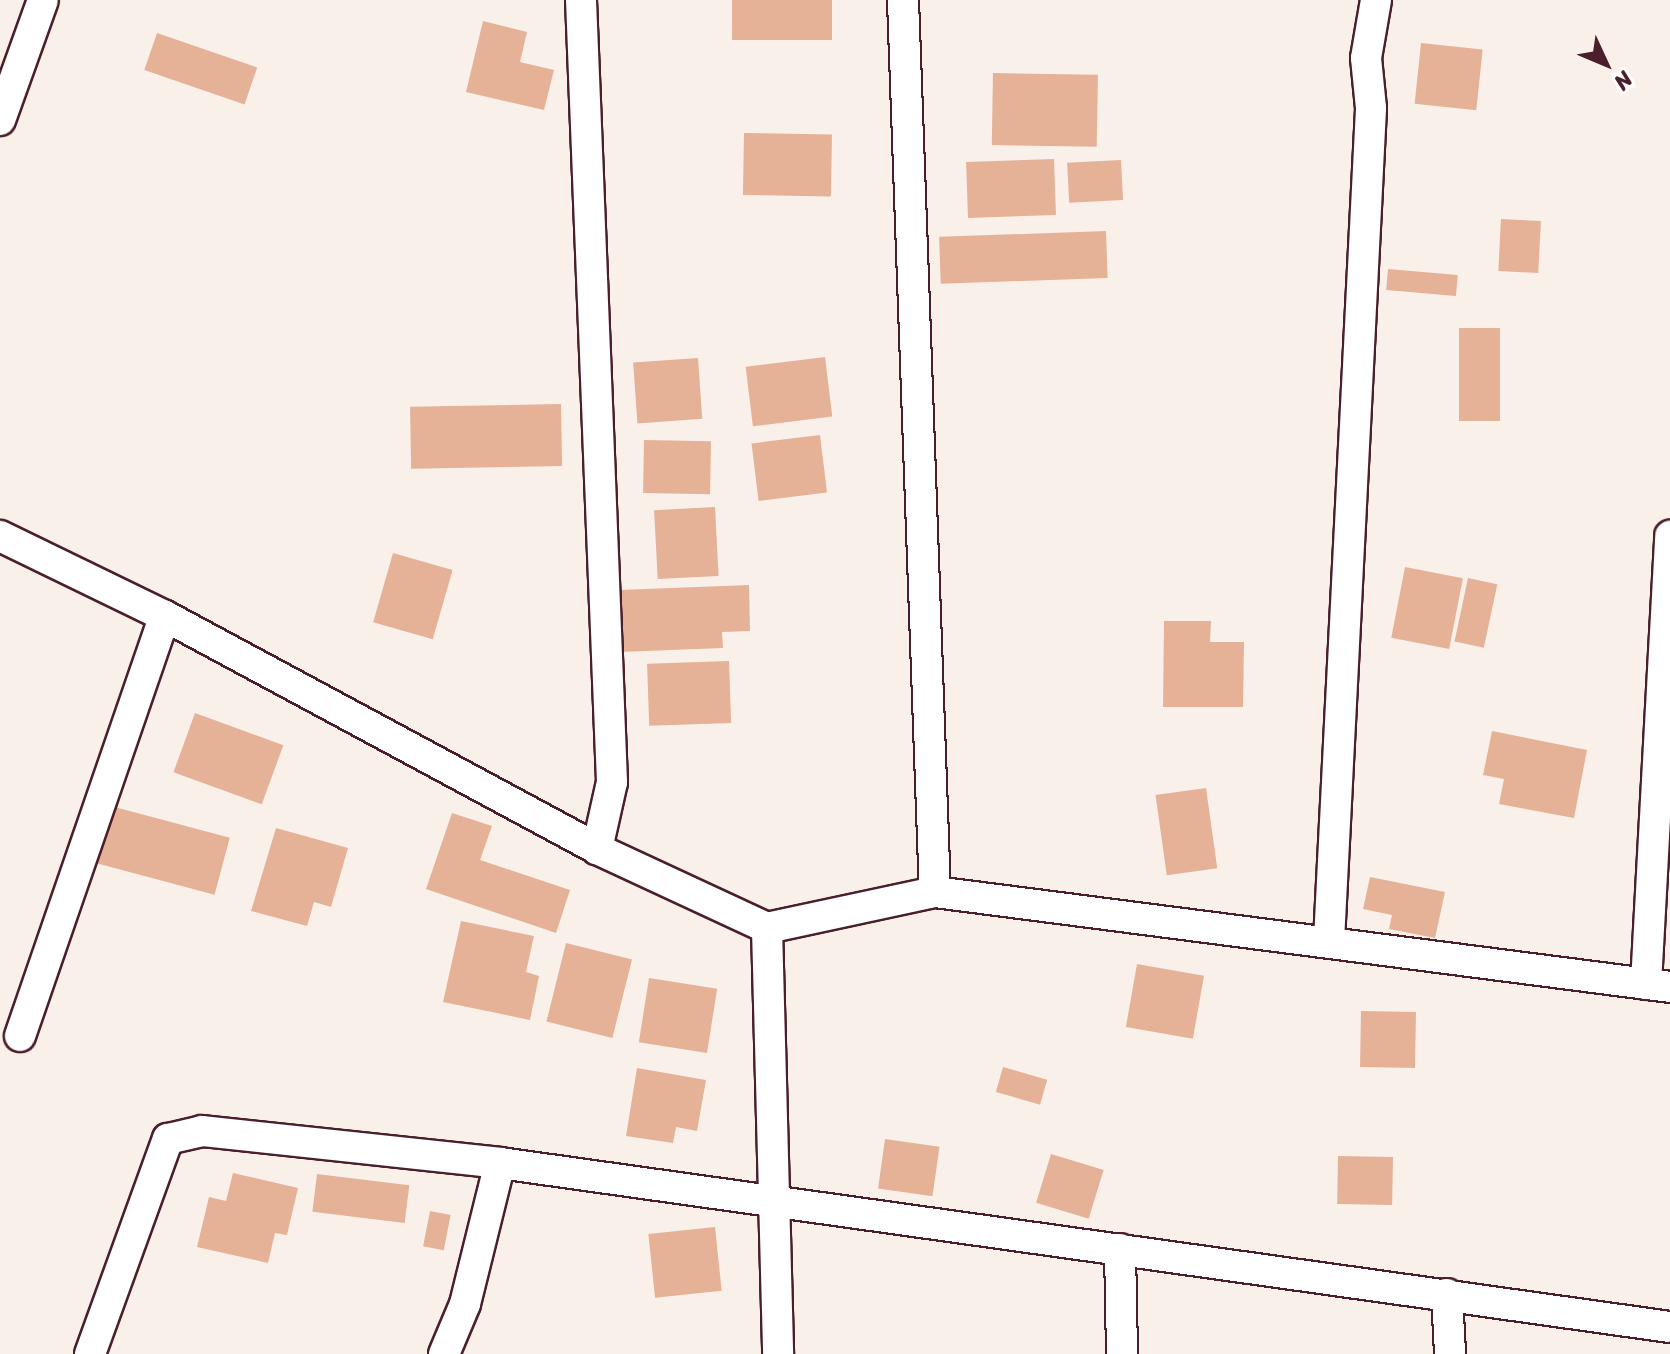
<!DOCTYPE html>
<html>
<head>
<meta charset="utf-8">
<style>
	body { margin:0 }
	#map { position:relative; width:1670px; height:1354px; overflow:hidden; background:#faf0ea; font-family:Sriracha,sans-serif }
	div>[style] { position:absolute }
	[style*='--x'] { left:calc(var(--x)*1px); top:calc(var(--y)*1px); width:calc(var(--w)*1px); rotate:calc(var(--a)*1deg) }
	.building>* { inset:0; background:#e5b298; transform-origin:0 0 }
	.roads { filter:drop-shadow(2px 0 #4a1f2b) drop-shadow(-2px 0 #4a1f2b) drop-shadow(0 2px #4a1f2b) drop-shadow(0 -2px #4a1f2b) }
	.minor>* { height:30px; margin:-15px; padding:0 15px; transform-origin:15px; border-radius:15px; background:#fff }
	span { translate:-50% -50%; white-space:nowrap; text-align:center; line-height:1.15; -webkit-text-stroke:7px #fff; paint-order:stroke }
	.north { position:absolute; left:1566px; top:24px; width:80px; height:80px; -webkit-text-stroke:6px #fff; paint-order:stroke; rotate:134deg; font-size:22px; font-weight:700; line-height:32px; text-align:center; color:#4a1f2b }
	.north::after { content:''; display:block; margin:auto; width:28px; height:36px; background:#4a1f2b; clip-path:polygon(50% 0,100% 100%,50% 72%,0 100%) }
</style>
</head>
<body>
<div id="map">
	<div class="building">
		<i style="left:732px;top:0;width:100px;height:40px"></i>
		<i style="clip-path:polygon(483px 21px,527px 32px,520px 62px,554px 70px,544px 110px,466px 92px)"></i>
		<i style="left:157px;top:33px;width:106px;height:39px;rotate:19deg"></i>
		<i style="left:1421px;top:43px;width:62px;height:61px;rotate:6deg"></i>
		<i style="left:993px;top:73px;width:105px;height:72px;rotate:1deg"></i>
		<i style="left:744px;top:133px;width:88px;height:62px;rotate:1deg"></i>
		<i style="left:1054px;top:159px;width:56px;height:88px;rotate:88deg"></i>
		<i style="left:1121px;top:160px;width:40px;height:54px;rotate:87deg"></i>
		<i style="left:1501px;top:219px;width:40px;height:52px;rotate:3deg"></i>
		<i style="left:1106px;top:231px;width:47px;height:167px;rotate:88deg"></i>
		<i style="left:1388px;top:269px;width:70px;height:21px;rotate:5deg"></i>
		<i style="left:1459px;top:328px;width:41px;height:93px"></i>
		<i style="left:825px;top:357px;width:60px;height:80px;rotate:83deg"></i>
		<i style="left:698px;top:358px;width:61px;height:65px;rotate:86deg"></i>
		<i style="left:561px;top:404px;width:62px;height:151px;rotate:89deg"></i>
		<i style="left:820px;top:435px;width:58px;height:69px;rotate:83deg"></i>
		<i style="left:644px;top:440px;width:67px;height:53px;rotate:1deg"></i>
		<i style="left:715px;top:507px;width:69px;height:61px;rotate:87deg"></i>
		<i style="left:393px;top:553px;width:62px;height:72px;rotate:16deg"></i>
		<i style="left:1405px;top:567px;width:59px;height:72px;rotate:11deg"></i>
		<i style="left:1468px;top:578px;width:30px;height:65px;rotate:12deg"></i>
		<i style="clip-path:polygon(749px 585px,750px 631px,722px 632px,723px 648px,619px 652px,618px 590px)"></i>
		<i style="clip-path:polygon(1164px 621px,1211px 621px,1210px 642px,1244px 642px,1243px 707px,1163px 707px)"></i>
		<i style="left:729px;top:661px;width:62px;height:82px;rotate:88deg"></i>
		<i style="left:195px;top:713px;width:94px;height:63px;rotate:20deg"></i>
		<i style="clip-path:polygon(1492px 731px,1587px 750px,1574px 818px,1499px 804px,1504px 779px,1483px 775px)"></i>
		<i style="left:1206px;top:788px;width:81px;height:51px;rotate:82deg"></i>
		<i style="left:111px;top:806px;width:123px;height:59px;rotate:15deg"></i>
		<i style="clip-path:polygon(452px 813px,492px 826px,480px 860px,570px 890px,556px 933px,426px 889px)"></i>
		<i style="clip-path:polygon(276px 828px,348px 848px,331px 907px,314px 902px,307px 926px,251px 911px)"></i>
		<i style="clip-path:polygon(1370px 877px,1445px 892px,1435px 938px,1389px 929px,1392px 915px,1363px 909px)"></i>
		<i style="clip-path:polygon(461px 921px,534px 936px,526px 972px,539px 976px,530px 1020px,443px 1002px)"></i>
		<i style="left:566px;top:943px;width:68px;height:81px;rotate:14deg"></i>
		<i style="left:1137px;top:964px;width:68px;height:64px;rotate:10deg"></i>
		<i style="left:649px;top:978px;width:69px;height:65px;rotate:9deg"></i>
		<i style="left:1361px;top:1011px;width:55px;height:56px;rotate:1deg"></i>
		<i style="left:1003px;top:1067px;width:46px;height:26px;rotate:16deg"></i>
		<i style="clip-path:polygon(637px 1068px,706px 1080px,697px 1131px,676px 1127px,673px 1143px,626px 1136px)"></i>
		<i style="left:885px;top:1139px;width:55px;height:50px;rotate:8deg"></i>
		<i style="left:1051px;top:1154px;width:55px;height:51px;rotate:17deg"></i>
		<i style="left:1338px;top:1156px;width:55px;height:48px;rotate:1deg"></i>
		<i style="clip-path:polygon(233px 1173px,298px 1188px,287px 1235px,275px 1233px,268px 1263px,197px 1247px,209px 1197px,226px 1201px)"></i>
		<i style="left:317px;top:1174px;width:93px;height:38px;rotate:7deg"></i>
		<i style="left:430px;top:1211px;width:21px;height:36px;rotate:11deg"></i>
		<i style="left:715px;top:1227px;width:64px;height:67px;rotate:84deg"></i>
	</div>
	<div class="roads">
		<div class="minor">
			<i style="--x:581;--y:0;--w:783;--a:87.73"></i>
			<i style="--x:612;--y:782;--w:69;--a:102.6"></i>
			<i style="--x:903;--y:0;--w:893;--a:87.95"></i>
			<i style="--x:0;--y:120;--w:127;--a:-70.3"></i>
			<i style="--x:0;--y:536;--w:183;--a:25.9"></i>
			<i style="--x:165;--y:616;--w:491;--a:28.3"></i>
			<i style="--x:597;--y:849;--w:187;--a:24.9"></i>
			<i style="--x:767;--y:928;--w:172;--a:-12.1"></i>
			<i style="--x:935;--y:892;--w:741;--a:7.36"></i>
			<i style="--x:767;--y:928;--w:426;--a:88.5"></i>
			<i style="--x:1329;--y:941;--w:834;--a:-87.11"></i>
			<i style="--x:1371;--y:108;--w:50;--a:-95.7"></i>
			<i style="--x:1366;--y:58;--w:59;--a:-80.2"></i>
			<i style="--x:1646;--y:984;--w:449;--a:-86.9"></i>
			<i style="--x:20;--y:1036;--w:444;--a:-71"></i>
			<i style="--x:1120;--y:1249;--w:105;--a:88.9"></i>
			<i style="--x:1447;--y:1294;--w:60;--a:87.1"></i>
			<i style="--x:90;--y:1354;--w:229;--a:-70.1"></i>
			<i style="--x:168;--y:1139;--w:35;--a:-13"></i>
			<i style="--x:202;--y:1131;--w:300;--a:6.1"></i>
			<i style="--x:500;--y:1163;--w:1181;--a:7.98"></i>
			<i style="--x:444;--y:1354;--w:54;--a:-67.2"></i>
			<i style="--x:465;--y:1304;--w:145;--a:-76.1"></i>
		</div>
	</div>
	<div class="north">N</div>
</div>
</body>
</html>
